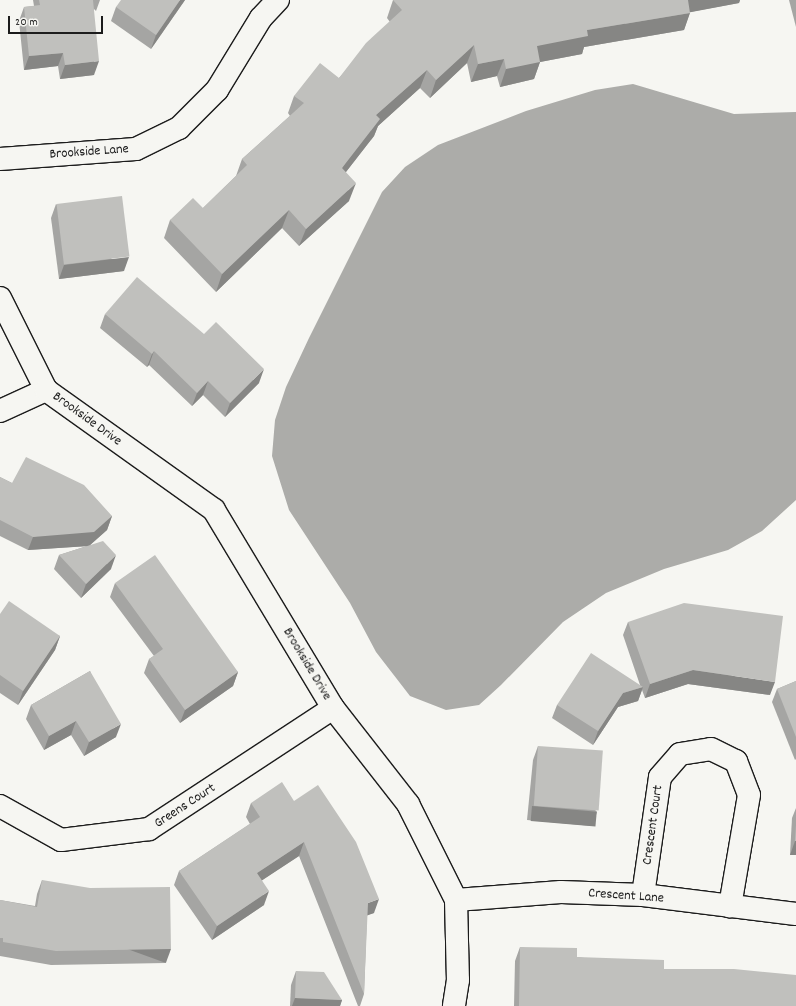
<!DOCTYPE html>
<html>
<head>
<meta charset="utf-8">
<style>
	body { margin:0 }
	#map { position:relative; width:796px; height:1006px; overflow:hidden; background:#f6f6f2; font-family:Dekko,sans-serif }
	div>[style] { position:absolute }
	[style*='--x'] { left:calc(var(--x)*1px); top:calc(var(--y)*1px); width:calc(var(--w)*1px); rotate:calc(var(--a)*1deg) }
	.water>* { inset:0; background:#acaca9 }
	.roads { filter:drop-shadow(1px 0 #1c1c1c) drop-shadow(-1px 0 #1c1c1c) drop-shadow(0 1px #1c1c1c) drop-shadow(0 -1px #1c1c1c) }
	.street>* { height:22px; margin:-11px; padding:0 11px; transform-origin:11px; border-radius:11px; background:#f6f6f2 }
	.wall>* { inset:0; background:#a5a5a3 }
	.shaded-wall>* { inset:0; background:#868684; transform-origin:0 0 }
	.building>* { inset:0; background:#c0c0bd; transform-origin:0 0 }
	span { translate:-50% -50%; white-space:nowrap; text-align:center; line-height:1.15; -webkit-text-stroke:4px #f6f6f2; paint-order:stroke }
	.street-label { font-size:14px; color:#1c1c1c }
	.scale { position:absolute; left:8px; top:16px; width:95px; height:18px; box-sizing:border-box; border:2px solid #1c1c1c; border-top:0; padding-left:5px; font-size:12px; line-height:14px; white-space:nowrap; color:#1c1c1c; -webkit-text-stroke:3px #f6f6f2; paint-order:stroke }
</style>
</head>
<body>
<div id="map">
	<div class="water">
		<i style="clip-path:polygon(633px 84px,734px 114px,796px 112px,796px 500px,762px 531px,728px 550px,664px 569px,606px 593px,563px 622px,501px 685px,479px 705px,446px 710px,410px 696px,376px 652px,350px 603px,289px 510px,272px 456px,275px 420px,286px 387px,309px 338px,382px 192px,405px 167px,438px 145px,526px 111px,595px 90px)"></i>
	</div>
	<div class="roads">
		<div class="street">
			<i style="--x:0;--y:159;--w:136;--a:-4.2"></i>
			<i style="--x:136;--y:149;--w:48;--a:-26"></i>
			<i style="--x:179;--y:128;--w:54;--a:-45"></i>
			<i style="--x:217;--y:90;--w:84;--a:-58.6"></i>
			<i style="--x:261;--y:18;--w:25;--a:-47"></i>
			<i style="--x:0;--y:298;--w:103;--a:63.4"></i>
			<i style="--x:0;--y:411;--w:51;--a:-24.5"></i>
			<i style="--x:46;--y:390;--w:206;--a:35.5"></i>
			<i style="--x:214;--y:510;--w:231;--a:59"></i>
			<i style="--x:333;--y:708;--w:122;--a:52"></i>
			<i style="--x:408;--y:804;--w:107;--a:63.4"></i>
			<i style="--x:456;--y:900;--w:80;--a:88.6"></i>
			<i style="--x:458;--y:980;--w:26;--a:99"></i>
			<i style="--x:0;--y:806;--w:70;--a:29.1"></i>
			<i style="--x:61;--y:840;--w:89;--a:-7.1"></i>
			<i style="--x:149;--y:829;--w:220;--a:-33.3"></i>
			<i style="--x:643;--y:895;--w:119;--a:-81.8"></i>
			<i style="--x:660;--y:777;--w:30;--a:-49"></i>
			<i style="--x:680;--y:754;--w:31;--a:-9"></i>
			<i style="--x:711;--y:749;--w:28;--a:26"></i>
			<i style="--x:736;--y:761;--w:36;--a:69"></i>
			<i style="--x:749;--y:795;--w:113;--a:99.7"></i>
			<i style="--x:456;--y:900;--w:105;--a:-4.4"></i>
			<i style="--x:561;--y:892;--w:82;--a:2.1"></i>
			<i style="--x:643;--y:895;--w:154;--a:7.1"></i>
		</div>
	</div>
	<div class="wall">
		<i style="clip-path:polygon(33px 0,100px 0,96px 11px,94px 9px,94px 75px,60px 79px,58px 66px,24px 70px,19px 21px,24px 7px,34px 6px)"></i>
		<i style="clip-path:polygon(185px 0,151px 49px,111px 21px,116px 7px)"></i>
		<i style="clip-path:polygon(393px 0,740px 0,739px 3px,690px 12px,684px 30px,584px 47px,582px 54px,540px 62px,534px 79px,500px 87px,497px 76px,471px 82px,467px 63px,430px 98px,420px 88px,378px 126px,374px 136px,346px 172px,349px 201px,299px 246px,282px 228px,216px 292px,164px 238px,170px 220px,203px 208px,236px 176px,242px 159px,290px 116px,288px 113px,294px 96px,339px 78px,390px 22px,387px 18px)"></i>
		<i style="clip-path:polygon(789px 0,796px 0,796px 27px)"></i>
		<i style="clip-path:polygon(56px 204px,124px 271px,59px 279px,51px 218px)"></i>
		<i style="clip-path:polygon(105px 314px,259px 383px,225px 417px,203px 395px,192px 406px,149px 365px,147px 367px,100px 328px)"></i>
		<i style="clip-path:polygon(0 477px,12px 483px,112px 516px,107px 530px,90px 545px,111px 569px,81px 598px,54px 569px,59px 555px,87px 546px,28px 550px,0 536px)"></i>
		<i style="clip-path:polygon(115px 583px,238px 672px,233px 686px,180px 723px,144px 673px,149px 659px,154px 656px,110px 597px)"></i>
		<i style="clip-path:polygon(0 614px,60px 636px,55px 650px,18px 705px,0 693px)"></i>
		<i style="clip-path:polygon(628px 622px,770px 695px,688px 684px,645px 698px,642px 690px,638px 701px,618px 707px,593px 745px,552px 718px,557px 705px,640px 685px,623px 635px)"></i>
		<i style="clip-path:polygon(90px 671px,116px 737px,84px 756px,71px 735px,44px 750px,26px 719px,31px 705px)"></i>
		<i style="clip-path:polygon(796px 681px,796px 759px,795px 760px,772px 702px,777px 689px)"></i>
		<i style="clip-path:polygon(538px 746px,597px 812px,592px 826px,527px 820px,533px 760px)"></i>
		<i style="clip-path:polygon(294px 801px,374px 913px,367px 915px,364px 994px,360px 1006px,358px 1006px,299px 856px,262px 880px,264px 905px,212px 940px,174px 885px,179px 871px,250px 824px,246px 817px,251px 803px)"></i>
		<i style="clip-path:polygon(796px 808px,796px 855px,790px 855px,792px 818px)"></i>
		<i style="clip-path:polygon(42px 880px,166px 963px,51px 965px,0 956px,0 900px,35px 906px,37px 894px)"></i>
		<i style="clip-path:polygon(520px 947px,577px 957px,664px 969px,796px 1006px,514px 1006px,515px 961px)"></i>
		<i style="clip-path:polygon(296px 971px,342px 1000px,340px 1006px,290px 1006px,291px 985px)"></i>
	</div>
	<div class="shaded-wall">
		<i style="clip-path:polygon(180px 0,185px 0,151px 49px,156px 35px)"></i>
		<i style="clip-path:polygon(686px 0,740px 0,739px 3px,681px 14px)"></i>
		<i style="clip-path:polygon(690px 13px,684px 30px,584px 47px,582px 54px,540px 62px,534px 79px,500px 87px,506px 69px,537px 46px,587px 30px)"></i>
		<i style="clip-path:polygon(474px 45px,467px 63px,430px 98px,436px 80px)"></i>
		<i style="clip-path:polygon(63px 53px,58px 66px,24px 70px,29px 56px)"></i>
		<i style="clip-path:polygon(504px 59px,497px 76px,471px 82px,478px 64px)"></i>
		<i style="clip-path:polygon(99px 61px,94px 75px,60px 79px,65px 65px)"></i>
		<i style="clip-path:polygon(427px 70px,420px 88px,378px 126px,374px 136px,335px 186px,342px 168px,376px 115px)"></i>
		<i style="clip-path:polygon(356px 183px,349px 201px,299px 246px,306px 229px)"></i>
		<i style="clip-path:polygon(289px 210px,282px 228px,216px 292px,222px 274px)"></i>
		<i style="clip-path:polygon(129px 257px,124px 271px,59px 279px,64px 265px)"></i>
		<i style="clip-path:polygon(154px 351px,149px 365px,147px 367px,152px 354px)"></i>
		<i style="clip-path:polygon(264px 369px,259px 383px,225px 417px,230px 403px)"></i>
		<i style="clip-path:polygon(208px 381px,203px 395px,192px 406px,197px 393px)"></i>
		<i style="clip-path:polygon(112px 516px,107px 530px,89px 546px,28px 550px,33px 537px)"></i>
		<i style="clip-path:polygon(116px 555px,111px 569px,81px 598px,86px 584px)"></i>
		<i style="clip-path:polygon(60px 636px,55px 650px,18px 705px,23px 691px)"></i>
		<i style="clip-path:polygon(693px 670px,775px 682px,770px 695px,688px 684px,645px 698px,650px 684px)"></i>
		<i style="clip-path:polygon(238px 672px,233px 686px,180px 723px,185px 710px)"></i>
		<i style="clip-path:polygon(643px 687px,638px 701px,618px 707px,593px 745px,598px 731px,623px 693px)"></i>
		<i style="clip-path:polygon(76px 721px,71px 735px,44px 750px,49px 736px)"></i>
		<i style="clip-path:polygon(121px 724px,116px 737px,84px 756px,89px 742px)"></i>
		<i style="left:532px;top:806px;width:65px;height:15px;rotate:5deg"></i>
		<i style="clip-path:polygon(795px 841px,796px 841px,796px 855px,790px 855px)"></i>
		<i style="clip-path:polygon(304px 842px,299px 856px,252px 887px,257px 873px)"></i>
		<i style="clip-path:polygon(269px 891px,264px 905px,212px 940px,217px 926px)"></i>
		<i style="clip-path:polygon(379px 899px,374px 913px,363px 917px,368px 903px)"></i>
		<i style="left:171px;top:949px;width:15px;height:115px;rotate:110deg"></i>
		<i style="clip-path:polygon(295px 998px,342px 1000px,340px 1006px,292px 1006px)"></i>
	</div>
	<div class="building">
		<i style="clip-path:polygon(39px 0,93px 0,99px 61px,65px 65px,63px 53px,29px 56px,24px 7px,40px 5px)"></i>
		<i style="clip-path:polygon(121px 0,180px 0,156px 35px,116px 7px)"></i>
		<i style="clip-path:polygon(393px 0,688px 0,690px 13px,587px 30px,588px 36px,537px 46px,540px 62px,506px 69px,504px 59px,478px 64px,474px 45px,436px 80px,427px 70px,376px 115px,380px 119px,342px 168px,356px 183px,306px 229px,289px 210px,222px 274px,170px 220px,193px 198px,203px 208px,247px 165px,242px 159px,304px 103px,294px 96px,320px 63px,339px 78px,366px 43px,402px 10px)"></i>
		<i style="left:122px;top:196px;width:61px;height:66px;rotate:83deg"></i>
		<i style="clip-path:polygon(137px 277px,204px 334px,216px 322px,264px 369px,230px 403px,208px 381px,197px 393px,154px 351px,152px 354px,105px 314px)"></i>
		<i style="clip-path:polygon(26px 457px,84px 485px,112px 516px,94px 532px,33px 537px,0 520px,0 477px,12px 483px)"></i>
		<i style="clip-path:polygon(103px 541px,116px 555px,86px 584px,59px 555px)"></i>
		<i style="clip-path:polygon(155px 555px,238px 672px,185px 710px,149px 659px,163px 649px,115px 583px)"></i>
		<i style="clip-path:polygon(9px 601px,60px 636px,23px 691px,0 675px,0 614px)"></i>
		<i style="clip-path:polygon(684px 603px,783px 616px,775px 682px,693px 670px,650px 684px,628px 622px)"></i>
		<i style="clip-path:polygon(591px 653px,643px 687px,623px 693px,598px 731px,557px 705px)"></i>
		<i style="clip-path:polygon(90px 671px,121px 724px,89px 742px,76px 721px,49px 736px,31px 705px)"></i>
		<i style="clip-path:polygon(796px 681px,796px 737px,777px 689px)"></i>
		<i style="left:538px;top:746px;width:65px;height:60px;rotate:4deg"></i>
		<i style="clip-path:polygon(282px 782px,294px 801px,318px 785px,356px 842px,379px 899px,368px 903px,364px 994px,304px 842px,257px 873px,269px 891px,217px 926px,179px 871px,260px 817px,251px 803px)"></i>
		<i style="clip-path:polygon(796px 825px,796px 841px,795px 841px)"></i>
		<i style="clip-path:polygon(42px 880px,90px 888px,170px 887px,171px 949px,56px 951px,3px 942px,3px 938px,0 938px,0 900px,37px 907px)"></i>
		<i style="clip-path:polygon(520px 947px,577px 948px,577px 957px,664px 960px,664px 969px,734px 969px,796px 975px,796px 1006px,519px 1006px)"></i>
		<i style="clip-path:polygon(296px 971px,324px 972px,342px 1000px,295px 998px)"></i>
	</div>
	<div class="street-label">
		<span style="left:89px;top:152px;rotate:-4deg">Brookside Lane</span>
		<span style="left:87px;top:419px;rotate:36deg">Brookside Drive</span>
		<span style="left:307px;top:664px;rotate:59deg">Brookside Drive</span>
		<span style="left:185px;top:806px;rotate:-33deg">Greens Court</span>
		<span style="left:653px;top:825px;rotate:-82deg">Crescent Court</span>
		<span style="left:626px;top:896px;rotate:4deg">Crescent Lane</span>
	</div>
	<div class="scale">20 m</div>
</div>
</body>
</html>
